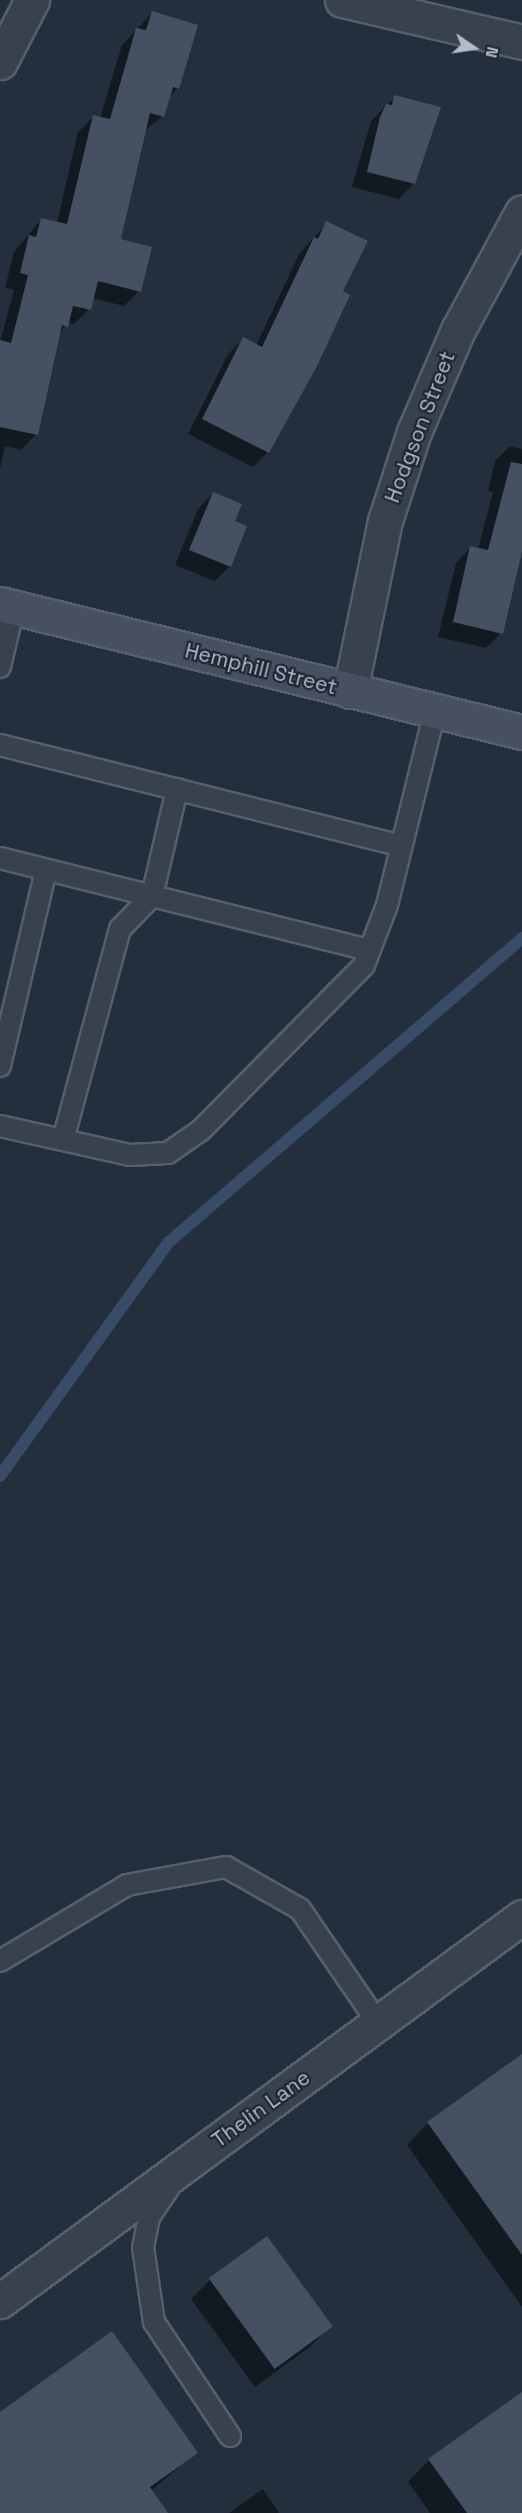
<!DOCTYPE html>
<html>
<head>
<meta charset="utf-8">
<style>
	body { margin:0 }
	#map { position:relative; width:522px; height:2513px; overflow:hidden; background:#242f3e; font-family:"Space Grotesk",sans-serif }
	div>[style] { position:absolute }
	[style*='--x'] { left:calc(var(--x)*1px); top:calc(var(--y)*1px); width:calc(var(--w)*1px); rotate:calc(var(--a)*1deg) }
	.shadow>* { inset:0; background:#0007 }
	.stream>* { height:12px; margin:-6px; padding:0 6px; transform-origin:6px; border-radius:6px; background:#394c67 }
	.building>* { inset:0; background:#455162; transform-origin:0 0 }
	.roads { filter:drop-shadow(2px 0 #565f6c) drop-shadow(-2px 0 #565f6c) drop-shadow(0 2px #565f6c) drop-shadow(0 -2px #565f6c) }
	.service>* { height:20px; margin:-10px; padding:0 10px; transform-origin:10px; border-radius:10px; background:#38414e }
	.minor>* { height:33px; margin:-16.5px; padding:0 16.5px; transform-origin:16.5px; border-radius:16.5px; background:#38414e }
	.secondary>* { height:33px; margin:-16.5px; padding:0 16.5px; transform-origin:16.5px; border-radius:16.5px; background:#465061 }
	span { translate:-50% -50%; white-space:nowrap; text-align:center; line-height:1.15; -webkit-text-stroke:4.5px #1d2633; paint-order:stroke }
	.street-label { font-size:21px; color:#b4bcc9 }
	.north { position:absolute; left:444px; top:18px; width:60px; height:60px; -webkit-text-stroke:4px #1d2633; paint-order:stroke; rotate:103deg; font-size:16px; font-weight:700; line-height:24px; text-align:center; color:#b4bcc9 }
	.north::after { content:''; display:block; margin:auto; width:21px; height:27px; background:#b4bcc9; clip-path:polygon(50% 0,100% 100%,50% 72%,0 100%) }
</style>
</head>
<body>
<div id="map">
	<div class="shadow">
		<i style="clip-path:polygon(152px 13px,178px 88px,168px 98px,163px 116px,144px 131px,119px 240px,139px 291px,124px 306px,92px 298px,89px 309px,74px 324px,67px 323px,59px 334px,36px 434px,21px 450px,5px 446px,0 469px,0 342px,14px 290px,5px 288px,14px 252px,41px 220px,57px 223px,78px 132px,93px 117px,100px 118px,122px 45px)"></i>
		<i style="clip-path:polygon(395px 97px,414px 183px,399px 199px,352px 187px,371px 121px)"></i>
		<i style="clip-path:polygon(327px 223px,268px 452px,253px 467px,188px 434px,228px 354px,243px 339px,256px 346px,299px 254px)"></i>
		<i style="clip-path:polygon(510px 446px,522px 449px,522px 544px,501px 633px,486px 648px,438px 637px,456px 563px,471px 547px,478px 549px,493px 492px,488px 491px,495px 461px)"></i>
		<i style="clip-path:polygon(213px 493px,233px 522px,230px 566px,215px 581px,175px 565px,198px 509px)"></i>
		<i style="clip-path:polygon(522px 2056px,522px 2307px,407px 2145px,428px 2123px)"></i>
		<i style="clip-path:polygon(267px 2239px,330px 2326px,311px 2346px,255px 2387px,191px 2299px,210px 2280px)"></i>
		<i style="clip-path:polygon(522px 2393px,522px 2513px,430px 2513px,408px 2482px,429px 2460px)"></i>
		<i style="clip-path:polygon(0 2414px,196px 2452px,151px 2491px,166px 2513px,0 2513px)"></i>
		<i style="clip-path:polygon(263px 2489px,279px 2513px,229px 2513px)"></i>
	</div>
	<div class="stream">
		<i style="--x:0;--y:1476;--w:289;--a:-54.2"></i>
		<i style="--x:169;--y:1242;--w:466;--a:-40.7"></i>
	</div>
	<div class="building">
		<i style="clip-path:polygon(152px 11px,198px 25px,179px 89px,173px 87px,164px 117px,150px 113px,121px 239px,152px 247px,141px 292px,98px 281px,91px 310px,73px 306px,68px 327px,62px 325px,38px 435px,0 427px,0 340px,11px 343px,28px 275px,20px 273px,29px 235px,36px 237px,41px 218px,67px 224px,93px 115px,110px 119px,136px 28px,146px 30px)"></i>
		<i style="clip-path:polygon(394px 95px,441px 107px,415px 184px,367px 172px,380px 117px,386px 104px,392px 105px)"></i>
		<i style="clip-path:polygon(326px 221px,368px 241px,343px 291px,350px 295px,317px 366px,269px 453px,202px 419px,243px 337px,262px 347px,314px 237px,318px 239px)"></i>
		<i style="clip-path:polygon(511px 462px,522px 464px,522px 551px,503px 634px,453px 622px,470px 546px,488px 550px)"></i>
		<i style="clip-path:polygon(213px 492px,242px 504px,235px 521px,247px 526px,231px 567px,189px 550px)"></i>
		<i style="clip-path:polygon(522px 2054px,522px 2255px,427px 2122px)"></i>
		<i style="left:267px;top:2236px;width:112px;height:72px;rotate:54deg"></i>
		<i style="clip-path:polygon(112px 2331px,198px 2453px,150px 2487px,168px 2513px,0 2513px,0 2412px)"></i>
		<i style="clip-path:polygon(522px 2392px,522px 2513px,467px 2513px,428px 2459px)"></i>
	</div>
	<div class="roads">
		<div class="service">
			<i style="--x:0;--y:667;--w:62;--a:-76.9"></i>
			<i style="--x:0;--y:745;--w:414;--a:14.1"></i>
			<i style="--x:0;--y:858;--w:381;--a:14"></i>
			<i style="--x:0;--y:1066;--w:201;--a:-76.8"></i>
			<i style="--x:0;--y:1126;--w:133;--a:12.6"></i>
			<i style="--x:130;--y:1155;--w:38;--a:-3"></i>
			<i style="--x:168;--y:1153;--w:40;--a:-34.9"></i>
			<i style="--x:201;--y:1130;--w:232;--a:-45.3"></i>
			<i style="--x:364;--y:965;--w:64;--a:-69"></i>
			<i style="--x:387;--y:905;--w:200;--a:-76.1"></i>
			<i style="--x:63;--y:1140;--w:219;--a:-74.9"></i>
			<i style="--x:120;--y:929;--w:46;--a:-45.9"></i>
			<i style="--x:152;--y:896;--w:110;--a:-76.8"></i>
			<i style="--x:0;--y:1961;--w:148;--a:-30.9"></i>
			<i style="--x:127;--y:1885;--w:101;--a:-10.3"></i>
			<i style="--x:226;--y:1867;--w:85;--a:29.6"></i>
			<i style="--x:300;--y:1909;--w:138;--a:55.6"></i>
			<i style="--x:170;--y:2186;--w:37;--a:124"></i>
			<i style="--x:149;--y:2217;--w:31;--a:101"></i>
			<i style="--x:143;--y:2247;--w:76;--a:81.7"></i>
			<i style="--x:154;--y:2322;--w:137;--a:56.3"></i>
		</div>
		<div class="minor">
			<i style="--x:342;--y:0;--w:185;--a:13.1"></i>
			<i style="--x:0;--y:62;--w:70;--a:-62.7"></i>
			<i style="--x:350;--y:691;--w:174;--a:-78.4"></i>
			<i style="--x:385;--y:521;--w:94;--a:-72"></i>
			<i style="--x:414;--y:432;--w:111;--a:-66.7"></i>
			<i style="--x:458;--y:330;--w:134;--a:-61.5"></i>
			<i style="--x:0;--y:2301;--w:648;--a:-36.34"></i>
		</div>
		<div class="secondary">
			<i style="--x:0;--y:604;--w:537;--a:13.78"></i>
		</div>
	</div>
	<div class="street-label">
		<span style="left:420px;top:427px;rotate:-69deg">Hodgson Street</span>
		<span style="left:261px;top:669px;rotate:14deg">Hemphill Street</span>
		<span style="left:261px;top:2109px;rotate:-36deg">Thelin Lane</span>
	</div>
	<div class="north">N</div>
</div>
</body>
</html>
